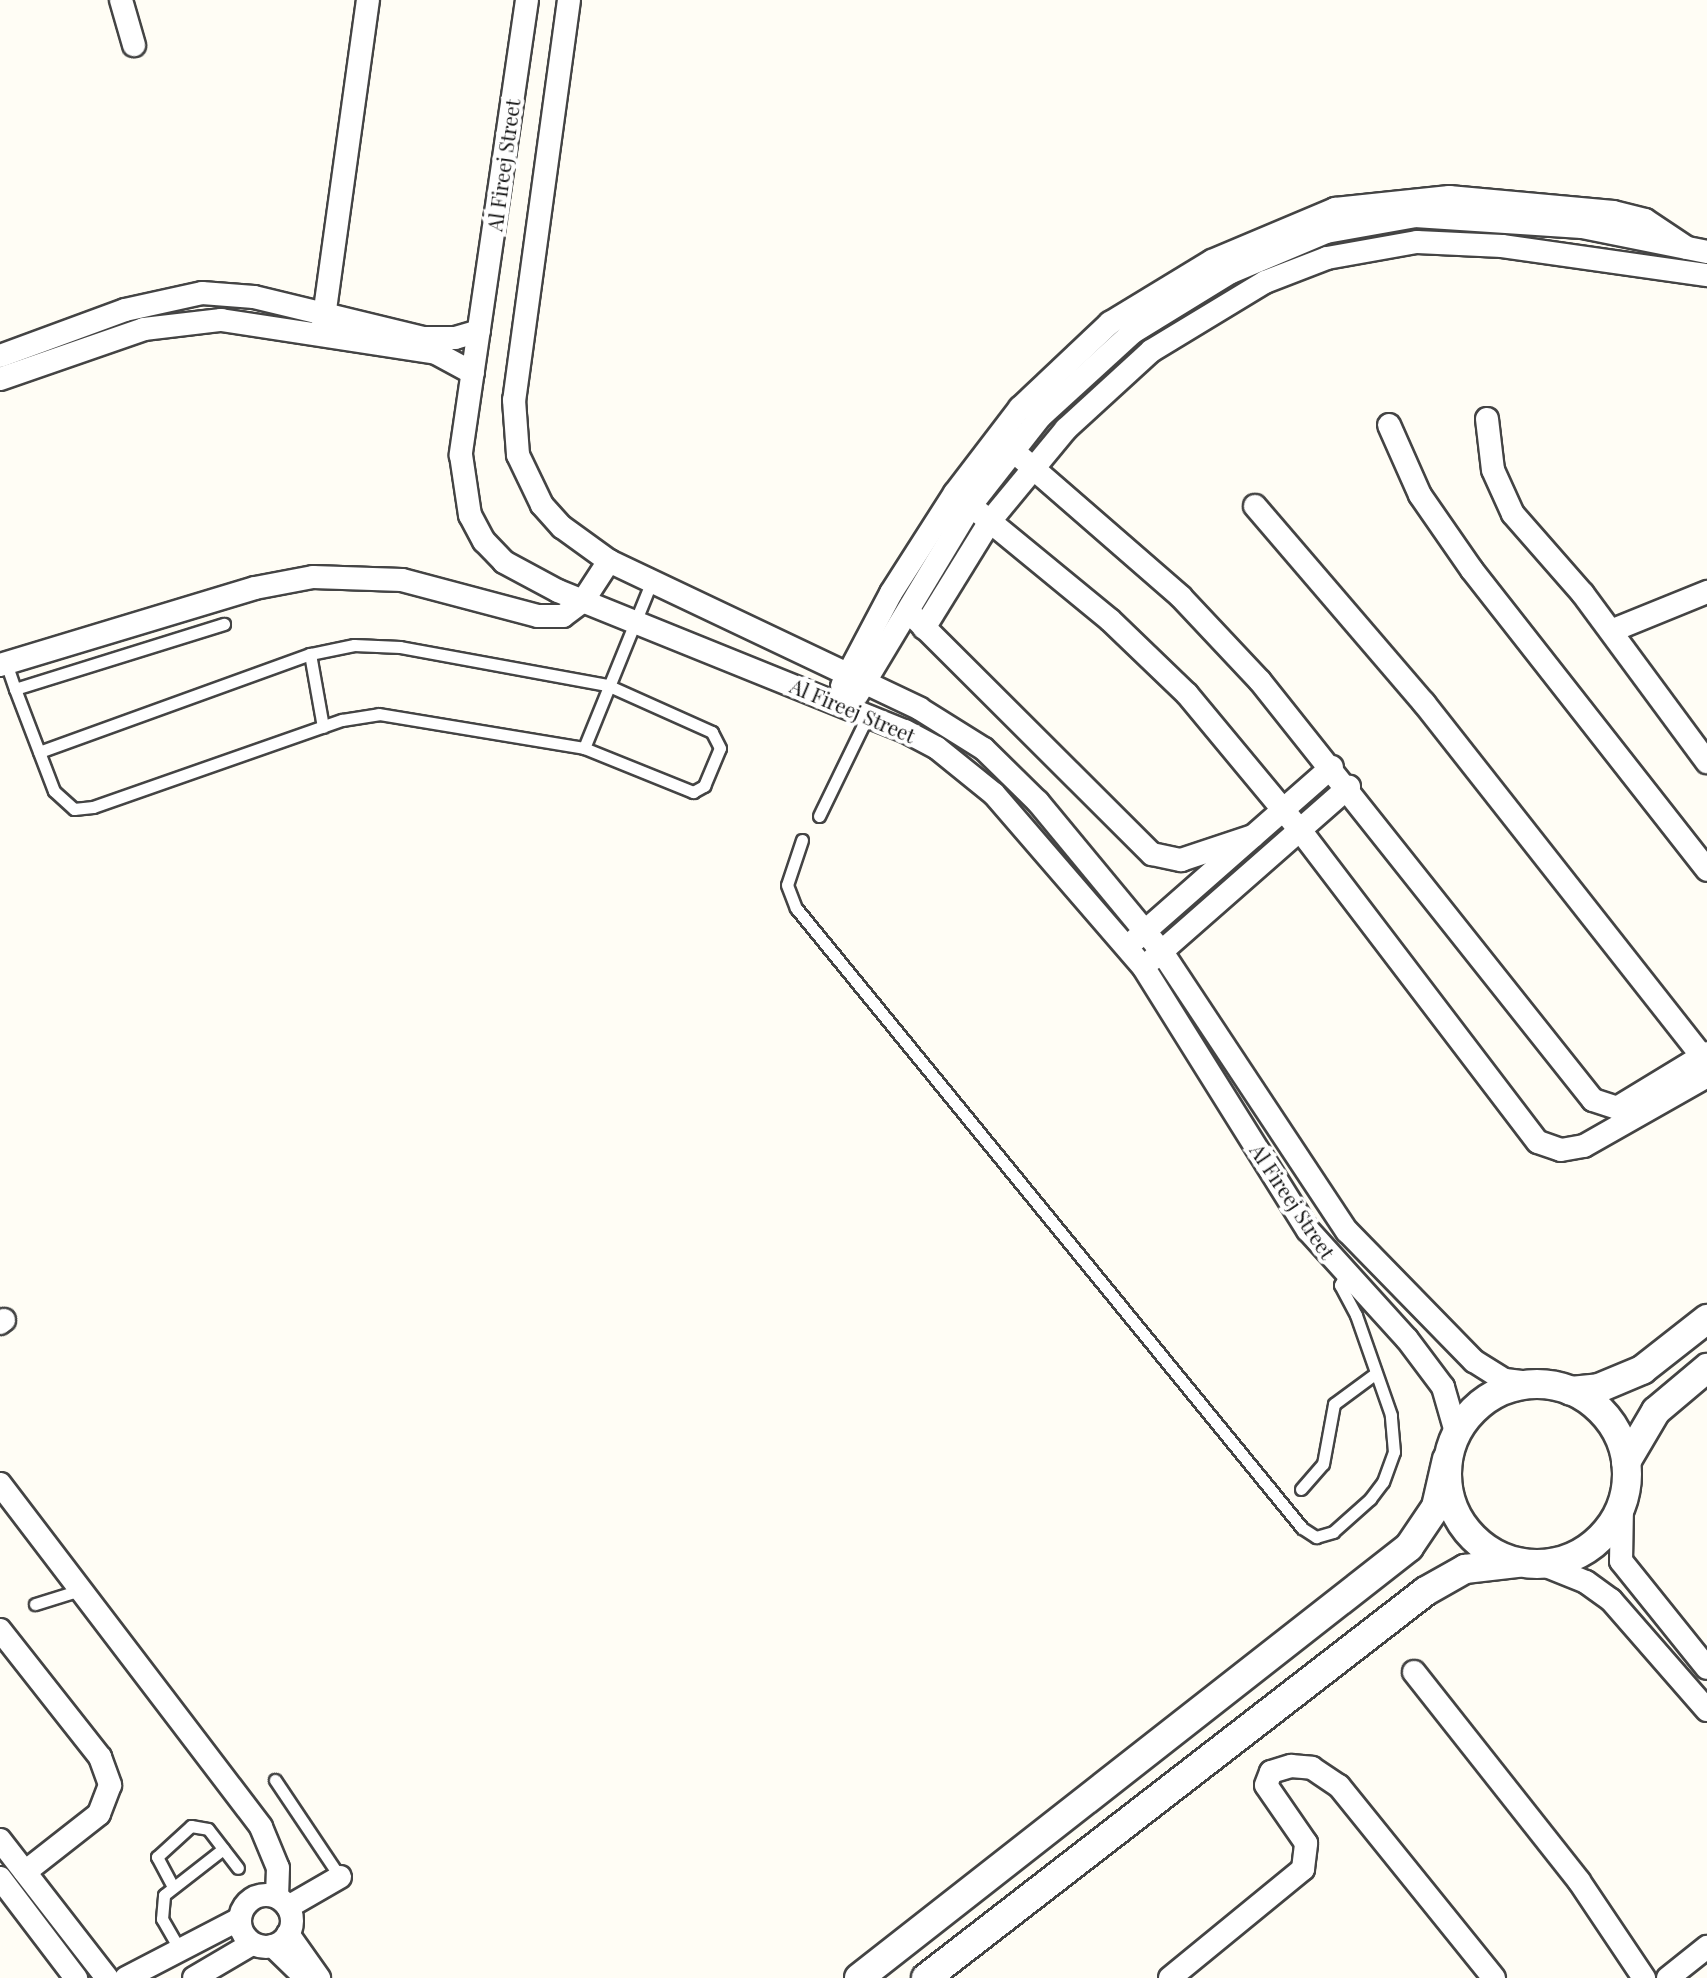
<!DOCTYPE html>
<html>
<head>
<meta charset="utf-8">
<style>
	body { margin:0 }
	#map { position:relative; width:1707px; height:1978px; overflow:hidden; background:#fffdf5; font-family:"Playfair Display",serif }
	div>[style] { position:absolute }
	[style*='--x'] { left:calc(var(--x)*1px); top:calc(var(--y)*1px); width:calc(var(--w)*1px); rotate:calc(var(--a)*1deg) }
	.roads { filter:drop-shadow(2px 0 #444) drop-shadow(-2px 0 #444) drop-shadow(0 2px #444) drop-shadow(0 -2px #444) }
	.service>* { height:11px; margin:-5.5px; padding:0 5.5px; transform-origin:5.5px; border-radius:5.5px; background:#fff }
	.minor>* { height:22px; margin:-11px; padding:0 11px; transform-origin:11px; border-radius:11px; background:#fff }
	.minor>.ring { margin:-11px; padding:0; box-sizing:content-box; background:none; border:22px solid #fff; border-radius:50% }
	.tertiary>* { height:28px; margin:-14px; padding:0 14px; transform-origin:14px; border-radius:14px; background:#fff }
	.tertiary>.ring { margin:-14px; padding:0; box-sizing:content-box; background:none; border:28px solid #fff; border-radius:50% }
	span { translate:-50% -50%; white-space:nowrap; text-align:center; line-height:1.15; -webkit-text-stroke:8px #fff; paint-order:stroke }
	.street-label { font-size:20px; color:#111 }
</style>
</head>
<body>
<div id="map">
	<div class="roads">
		<div class="service">
			<i style="--x:310;--y:654;--w:74;--a:79.9"></i>
			<i style="--x:6;--y:663;--w:28;--a:71"></i>
			<i style="--x:15;--y:689;--w:109;--a:69.1"></i>
			<i style="--x:54;--y:791;--w:27;--a:42"></i>
			<i style="--x:74;--y:809;--w:19;--a:-6"></i>
			<i style="--x:93;--y:807;--w:264;--a:-19.3"></i>
			<i style="--x:342;--y:720;--w:37;--a:-9"></i>
			<i style="--x:379;--y:714;--w:208;--a:9.4"></i>
			<i style="--x:584;--y:748;--w:118;--a:22"></i>
			<i style="--x:693;--y:792;--w:13;--a:-29"></i>
			<i style="--x:704;--y:786;--w:41;--a:-67.2"></i>
			<i style="--x:720;--y:748;--w:18;--a:-117"></i>
			<i style="--x:712;--y:732;--w:115;--a:-155.9"></i>
			<i style="--x:607;--y:685;--w:210;--a:-169.6"></i>
			<i style="--x:400;--y:647;--w:46;--a:-177.5"></i>
			<i style="--x:354;--y:645;--w:45;--a:168.4"></i>
			<i style="--x:310;--y:654;--w:288;--a:160.1"></i>
			<i style="--x:15;--y:689;--w:219;--a:-17.3"></i>
			<i style="--x:584;--y:748;--w:178;--a:-67.9"></i>
			<i style="--x:819;--y:816;--w:112;--a:-64.1"></i>
			<i style="--x:802;--y:840;--w:47;--a:108.4"></i>
			<i style="--x:787;--y:885;--w:25;--a:69"></i>
			<i style="--x:796;--y:908;--w:800;--a:50.78"></i>
			<i style="--x:1302;--y:1528;--w:17;--a:33"></i>
			<i style="--x:1316;--y:1537;--w:18;--a:-16"></i>
			<i style="--x:1333;--y:1532;--w:50;--a:-41.7"></i>
			<i style="--x:1370;--y:1499;--w:21;--a:-53"></i>
			<i style="--x:1383;--y:1482;--w:32;--a:-70"></i>
			<i style="--x:1394;--y:1452;--w:37;--a:-95"></i>
			<i style="--x:1391;--y:1415;--w:106;--a:-109.3"></i>
			<i style="--x:1356;--y:1315;--w:34;--a:-118"></i>
			<i style="--x:1340;--y:1285;--w:11;--a:-63"></i>
			<i style="--x:1301;--y:1489;--w:33;--a:-49"></i>
			<i style="--x:1323;--y:1464;--w:61;--a:-79.6"></i>
			<i style="--x:1334;--y:1404;--w:52;--a:-36.4"></i>
			<i style="--x:35;--y:1604;--w:47;--a:-17.3"></i>
			<i style="--x:275;--y:1780;--w:117;--a:56.2"></i>
			<i style="--x:172;--y:1885;--w:32;--a:-118"></i>
			<i style="--x:157;--y:1857;--w:46;--a:-42.4"></i>
			<i style="--x:191;--y:1826;--w:17;--a:10"></i>
			<i style="--x:208;--y:1829;--w:49;--a:52.4"></i>
			<i style="--x:180;--y:1950;--w:36;--a:-120"></i>
			<i style="--x:162;--y:1919;--w:24;--a:-85"></i>
			<i style="--x:164;--y:1895;--w:75;--a:-37.9"></i>
		</div>
		<div class="minor">
			<i style="--x:121;--y:0;--w:47;--a:73.9"></i>
			<i style="--x:527;--y:0;--w:460;--a:98.3"></i>
			<i style="--x:461;--y:455;--w:61;--a:81.5"></i>
			<i style="--x:470;--y:515;--w:30;--a:62"></i>
			<i style="--x:484;--y:541;--w:29;--a:46"></i>
			<i style="--x:504;--y:562;--w:61;--a:28.2"></i>
			<i style="--x:558;--y:591;--w:374;--a:22"></i>
			<i style="--x:905;--y:731;--w:36;--a:28"></i>
			<i style="--x:937;--y:748;--w:73;--a:38.9"></i>
			<i style="--x:994;--y:794;--w:230;--a:49.2"></i>
			<i style="--x:1144;--y:968;--w:309;--a:58"></i>
			<i style="--x:1308;--y:1230;--w:147;--a:47.8"></i>
			<i style="--x:1407;--y:1339;--w:60;--a:53.1"></i>
			<i style="--x:1443;--y:1387;--w:47;--a:73.9"></i>
			<i style="--x:569;--y:0;--w:404;--a:97.8"></i>
			<i style="--x:514;--y:400;--w:55;--a:85.8"></i>
			<i style="--x:518;--y:455;--w:55;--a:64.4"></i>
			<i style="--x:542;--y:505;--w:30;--a:48"></i>
			<i style="--x:562;--y:527;--w:58;--a:35.9"></i>
			<i style="--x:609;--y:561;--w:344;--a:25.4"></i>
			<i style="--x:920;--y:709;--w:75;--a:32"></i>
			<i style="--x:984;--y:749;--w:76;--a:44.5"></i>
			<i style="--x:1038;--y:802;--w:195;--a:50.4"></i>
			<i style="--x:1162;--y:952;--w:335;--a:56.5"></i>
			<i style="--x:1347;--y:1231;--w:182;--a:45.7"></i>
			<i style="--x:1474;--y:1361;--w:36;--a:32"></i>
			<i style="--x:1505;--y:1380;--w:33;--a:7"></i>
			<i style="--x:323;--y:324;--w:327;--a:-82.1"></i>
			<i style="--x:0;--y:356;--w:133;--a:-20.2"></i>
			<i style="--x:125;--y:310;--w:79;--a:-12.4"></i>
			<i style="--x:202;--y:293;--w:52;--a:4.4"></i>
			<i style="--x:254;--y:297;--w:174;--a:13.6"></i>
			<i style="--x:423;--y:338;--w:32;--a:0"></i>
			<i style="--x:455;--y:338;--w:25;--a:-16"></i>
			<i style="--x:0;--y:379;--w:152;--a:-19.1"></i>
			<i style="--x:144;--y:329;--w:78;--a:-6.7"></i>
			<i style="--x:221;--y:320;--w:218;--a:8.7"></i>
			<i style="--x:436;--y:353;--w:42;--a:28.4"></i>
			<i style="--x:1487;--y:419;--w:51;--a:83.3"></i>
			<i style="--x:1493;--y:470;--w:48;--a:65.6"></i>
			<i style="--x:1513;--y:514;--w:106;--a:48.8"></i>
			<i style="--x:1583;--y:594;--w:209;--a:53.6"></i>
			<i style="--x:1389;--y:425;--w:77;--a:66.1"></i>
			<i style="--x:1420;--y:495;--w:91;--a:55.3"></i>
			<i style="--x:1472;--y:570;--w:381;--a:51.9"></i>
			<i style="--x:1003;--y:442;--w:236;--a:41"></i>
			<i style="--x:1181;--y:597;--w:115;--a:46.8"></i>
			<i style="--x:1260;--y:681;--w:535;--a:51.52"></i>
			<i style="--x:1593;--y:1100;--w:25;--a:18"></i>
			<i style="--x:1617;--y:1108;--w:105;--a:-31.4"></i>
			<i style="--x:959;--y:496;--w:195;--a:39.4"></i>
			<i style="--x:1110;--y:620;--w:107;--a:43.9"></i>
			<i style="--x:1187;--y:694;--w:177;--a:50.3"></i>
			<i style="--x:1300;--y:830;--w:392;--a:52.7"></i>
			<i style="--x:1538;--y:1142;--w:24;--a:19"></i>
			<i style="--x:1561;--y:1150;--w:23;--a:-10"></i>
			<i style="--x:1584;--y:1146;--w:142;--a:-29.6"></i>
			<i style="--x:1255;--y:506;--w:260;--a:49.4"></i>
			<i style="--x:1424;--y:703;--w:457;--a:51.8"></i>
			<i style="--x:914;--y:617;--w:336;--a:44.9"></i>
			<i style="--x:1152;--y:854;--w:30;--a:12"></i>
			<i style="--x:1181;--y:860;--w:76;--a:-18.4"></i>
			<i style="--x:924;--y:628;--w:126;--a:-58.3"></i>
			<i style="--x:990;--y:521;--w:119;--a:-50.4"></i>
			<i style="--x:1066;--y:429;--w:115;--a:-42.5"></i>
			<i style="--x:1151;--y:351;--w:133;--a:-31.2"></i>
			<i style="--x:1265;--y:282;--w:66;--a:-21.2"></i>
			<i style="--x:1327;--y:258;--w:91;--a:-10.1"></i>
			<i style="--x:1417;--y:242;--w:85;--a:2.7"></i>
			<i style="--x:1502;--y:246;--w:207;--a:8.1"></i>
			<i style="--x:1611;--y:631;--w:104;--a:-22.1"></i>
			<i style="--x:0;--y:665;--w:266;--a:-16.8"></i>
			<i style="--x:255;--y:588;--w:59;--a:-10.7"></i>
			<i style="--x:313;--y:577;--w:89;--a:1.9"></i>
			<i style="--x:402;--y:580;--w:141;--a:14.8"></i>
			<i style="--x:538;--y:616;--w:25;--a:0"></i>
			<i style="--x:563;--y:616;--w:25;--a:-37"></i>
			<i style="--x:583;--y:601;--w:48;--a:-57"></i>
			<i style="--x:842;--y:686;--w:105;--a:-62.2"></i>
			<i style="--x:891;--y:593;--w:119;--a:-57.4"></i>
			<i style="--x:955;--y:493;--w:107;--a:-52.6"></i>
			<i style="--x:1020;--y:408;--w:124;--a:-43.4"></i>
			<i style="--x:1110;--y:323;--w:119;--a:-31.3"></i>
			<i style="--x:1212;--y:261;--w:134;--a:-22.9"></i>
			<i style="--x:1335;--y:209;--w:115;--a:-6"></i>
			<i style="--x:1449;--y:197;--w:165;--a:5.2"></i>
			<i style="--x:1613;--y:212;--w:33;--a:14"></i>
			<i style="--x:1645;--y:220;--w:50;--a:33.7"></i>
			<i style="--x:857;--y:695;--w:222;--a:-59"></i>
			<i style="--x:971;--y:505;--w:112;--a:-51.9"></i>
			<i style="--x:1040;--y:417;--w:126;--a:-42.4"></i>
			<i style="--x:1133;--y:332;--w:115;--a:-31.5"></i>
			<i style="--x:1231;--y:272;--w:103;--a:-22.8"></i>
			<i style="--x:1326;--y:232;--w:90;--a:-10.2"></i>
			<i style="--x:1415;--y:216;--w:167;--a:3.8"></i>
			<i style="--x:1582;--y:227;--w:127;--a:11.3"></i>
			<i style="--x:1135;--y:940;--w:262;--a:-41.3"></i>
			<i style="--x:1153;--y:959;--w:261;--a:-41.3"></i>
			<i style="--x:0;--y:1323;--w:5;--a:-37"></i>
			<i style="--x:0;--y:1484;--w:431;--a:52.7"></i>
			<i style="--x:261;--y:1827;--w:44;--a:67.5"></i>
			<i style="--x:278;--y:1868;--w:29;--a:92"></i>
			<i style="--x:1622;--y:1505;--w:56;--a:91"></i>
			<i style="--x:1621;--y:1561;--w:137;--a:51.2"></i>
			<i style="--x:1544;--y:1565;--w:45;--a:22"></i>
			<i style="--x:1586;--y:1582;--w:31;--a:36"></i>
			<i style="--x:1611;--y:1600;--w:146;--a:48.9"></i>
			<i style="--x:0;--y:1630;--w:162;--a:51.8"></i>
			<i style="--x:100;--y:1757;--w:30;--a:70"></i>
			<i style="--x:110;--y:1785;--w:31;--a:111"></i>
			<i style="--x:99;--y:1814;--w:94;--a:141.9"></i>
			<i style="--x:1414;--y:1672;--w:266;--a:51.7"></i>
			<i style="--x:1579;--y:1881;--w:117;--a:56.2"></i>
			<i style="--x:0;--y:1840;--w:175;--a:52.2"></i>
			<i style="--x:0;--y:1878;--w:126;--a:52.8"></i>
			<i class="ring" style="left:240px;top:1895px;width:30px;height:30px"></i>
			<i style="--x:288;--y:1907;--w:60;--a:-30"></i>
			<i style="--x:288;--y:1934;--w:54;--a:54.8"></i>
			<i style="--x:273;--y:1946;--w:46;--a:44.1"></i>
			<i style="--x:126;--y:1978;--w:128;--a:-27.4"></i>
			<i style="--x:194;--y:1978;--w:67;--a:-30.4"></i>
			<i style="--x:1170;--y:1978;--w:172;--a:-39.3"></i>
			<i style="--x:1303;--y:1869;--w:26;--a:-83"></i>
			<i style="--x:1306;--y:1843;--w:70;--a:-124.6"></i>
			<i style="--x:1266;--y:1785;--w:14;--a:-69"></i>
			<i style="--x:1271;--y:1772;--w:21;--a:-17"></i>
			<i style="--x:1291;--y:1766;--w:21;--a:5"></i>
			<i style="--x:1312;--y:1768;--w:32;--a:34"></i>
			<i style="--x:1339;--y:1786;--w:247;--a:51.1"></i>
			<i style="--x:1668;--y:1978;--w:50;--a:-38.5"></i>
		</div>
		<div class="tertiary">
			<i class="ring" style="left:1447px;top:1384px;width:152px;height:152px"></i>
			<i style="--x:1571;--y:1391;--w:28;--a:-6"></i>
			<i style="--x:1599;--y:1388;--w:47;--a:-22.7"></i>
			<i style="--x:1642;--y:1370;--w:83;--a:-38.1"></i>
			<i style="--x:1626;--y:1462;--w:59;--a:-59.5"></i>
			<i style="--x:1656;--y:1411;--w:67;--a:-40.1"></i>
			<i style="--x:859;--y:1978;--w:699;--a:-38.08"></i>
			<i style="--x:1409;--y:1547;--w:48;--a:-56"></i>
			<i style="--x:1436;--y:1507;--w:49;--a:-77.1"></i>
			<i style="--x:926;--y:1978;--w:632;--a:-37.74"></i>
			<i style="--x:1426;--y:1591;--w:45;--a:-29.4"></i>
			<i style="--x:1465;--y:1569;--w:52;--a:-6.6"></i>
		</div>
	</div>
	<div class="street-label">
		<span style="left:503px;top:165px;rotate:-82deg">Al Fireej Street</span>
		<span style="left:853px;top:710px;rotate:23deg">Al Fireej Street</span>
		<span style="left:1293px;top:1201px;rotate:56deg">Al Fireej Street</span>
	</div>
</div>
</body>
</html>
